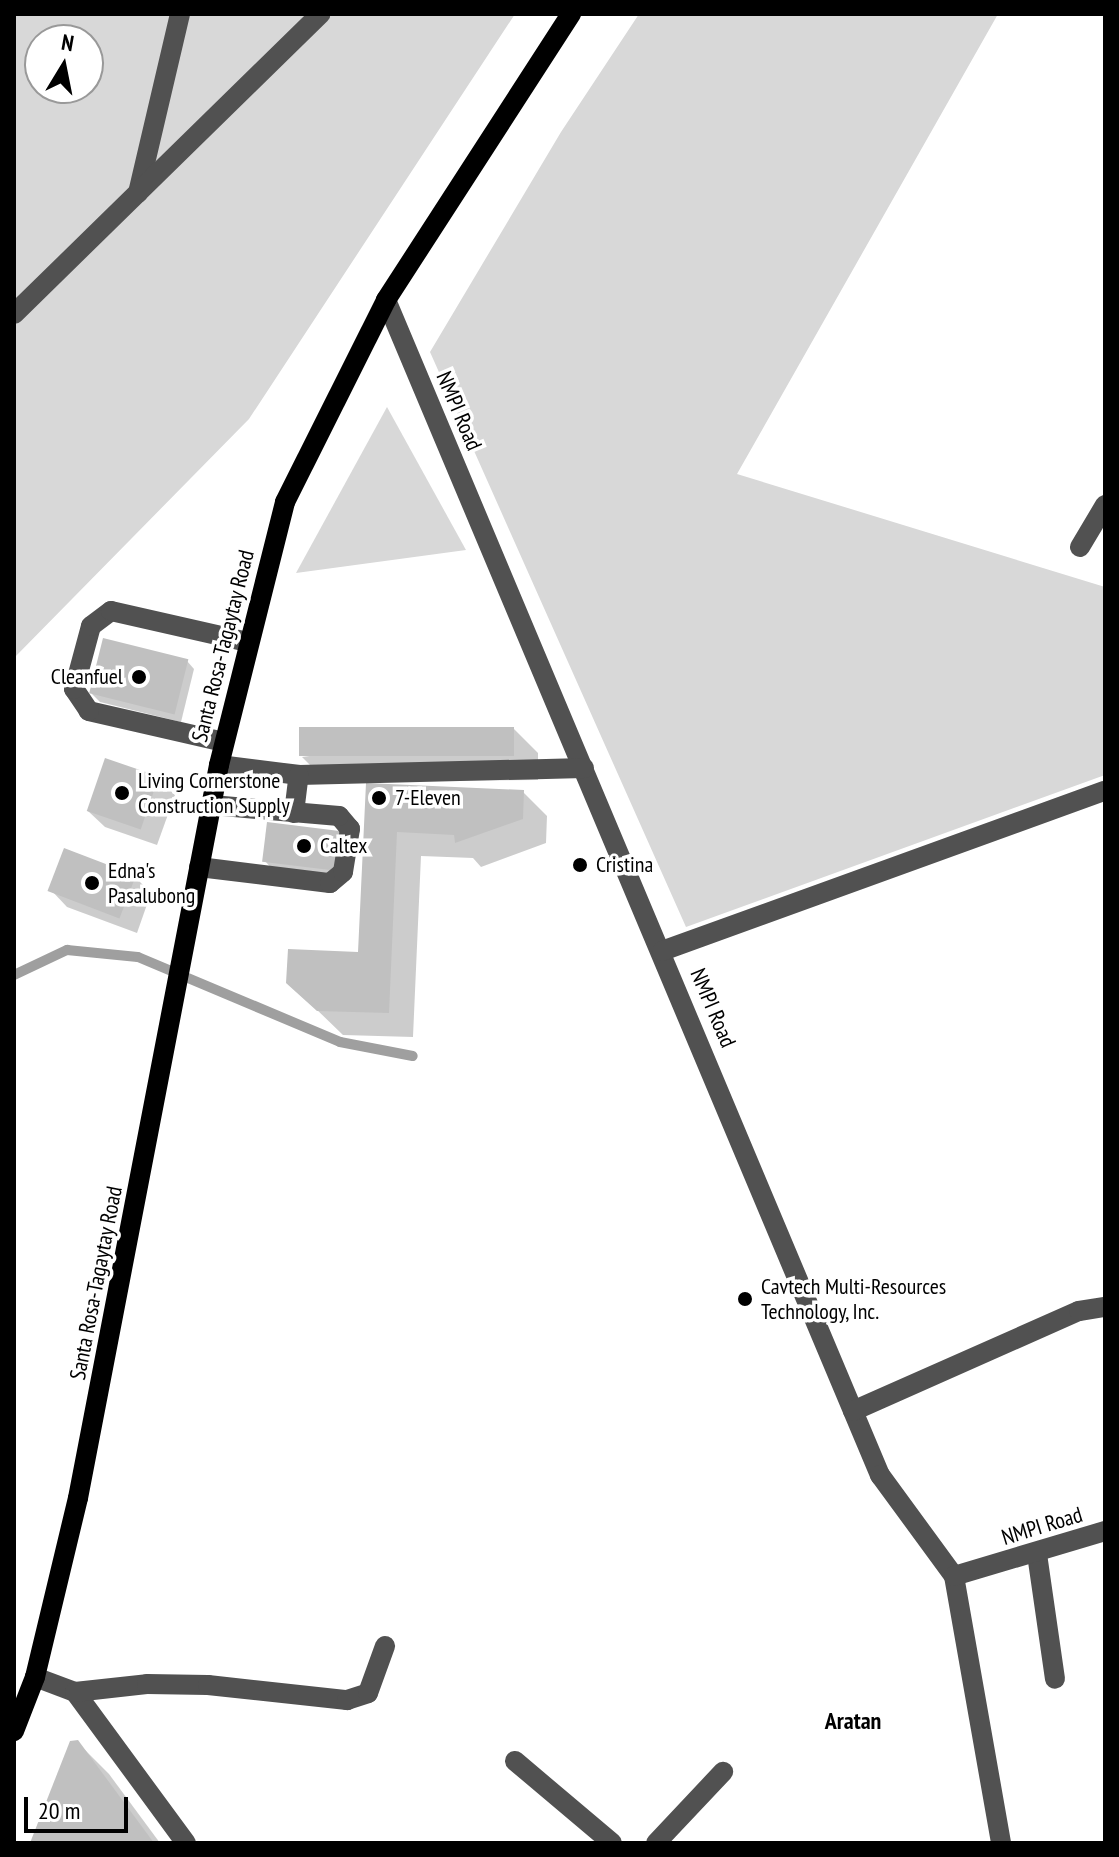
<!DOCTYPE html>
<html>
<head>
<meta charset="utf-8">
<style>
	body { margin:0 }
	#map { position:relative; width:1119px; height:1857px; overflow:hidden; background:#fff; font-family:"PT Sans Narrow",sans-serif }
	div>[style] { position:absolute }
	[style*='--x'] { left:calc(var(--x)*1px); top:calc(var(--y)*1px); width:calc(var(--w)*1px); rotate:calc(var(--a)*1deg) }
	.green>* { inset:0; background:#d8d8d8 }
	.shadow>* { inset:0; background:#0003 }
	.stream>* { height:10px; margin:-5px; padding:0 5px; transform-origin:5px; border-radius:5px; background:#9f9f9f }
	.building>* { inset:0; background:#c0c0c0; transform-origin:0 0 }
	.minor>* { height:20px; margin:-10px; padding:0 10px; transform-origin:10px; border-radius:10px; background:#515151 }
	.major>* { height:20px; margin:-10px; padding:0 10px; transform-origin:10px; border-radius:10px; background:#000 }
	.dots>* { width:22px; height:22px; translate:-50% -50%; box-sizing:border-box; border:4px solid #fff; border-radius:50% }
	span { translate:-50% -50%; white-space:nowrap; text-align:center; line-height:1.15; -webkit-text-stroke:7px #fff; paint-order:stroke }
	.street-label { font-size:22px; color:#000 }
	.poi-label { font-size:22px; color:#000 }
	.right { translate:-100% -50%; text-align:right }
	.left { translate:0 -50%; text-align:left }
	.neighbourhood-label { font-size:24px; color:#000; font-weight:700 }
	.frame { position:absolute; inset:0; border:16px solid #000; pointer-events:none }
	.north { position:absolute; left:24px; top:24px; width:80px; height:80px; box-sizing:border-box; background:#fff; border:2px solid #999; border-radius:50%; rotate:10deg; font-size:22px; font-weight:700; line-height:32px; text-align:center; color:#000 }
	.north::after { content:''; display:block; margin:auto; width:28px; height:36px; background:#000; clip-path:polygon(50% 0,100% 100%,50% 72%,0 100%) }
	.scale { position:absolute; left:24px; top:1797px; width:104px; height:36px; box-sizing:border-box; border:4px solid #000; border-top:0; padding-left:10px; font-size:24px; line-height:28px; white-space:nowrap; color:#000; -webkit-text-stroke:6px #fff; paint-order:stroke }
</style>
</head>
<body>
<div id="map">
	<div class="green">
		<i style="clip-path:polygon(evenodd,14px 14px,515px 14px,249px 419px,14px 658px,14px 14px,40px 40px,88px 40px,88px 88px,40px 88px,40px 40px)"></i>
		<i style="clip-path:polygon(639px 14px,998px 14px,737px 474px,1105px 587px,1105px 775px,686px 927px,430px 352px,561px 132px)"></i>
		<i style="clip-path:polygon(387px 407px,466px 550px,296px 573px)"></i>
	</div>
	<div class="shadow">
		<i style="clip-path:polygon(187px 661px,194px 669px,181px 722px,100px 702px,92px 694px)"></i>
		<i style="clip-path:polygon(514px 729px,538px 753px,538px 780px,327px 782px,302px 757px)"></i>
		<i style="clip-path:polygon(158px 778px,175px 795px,157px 845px,105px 827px,88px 811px)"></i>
		<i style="clip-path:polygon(368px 785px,523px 792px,547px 816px,546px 843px,481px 867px,473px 858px,421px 856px,413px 1037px,343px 1035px,314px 1007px,360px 954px)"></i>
		<i style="clip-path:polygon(344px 833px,347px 878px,272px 869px,265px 861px)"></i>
		<i style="clip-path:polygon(135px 877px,151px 893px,137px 933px,67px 907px,51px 890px)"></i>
		<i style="clip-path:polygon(77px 1742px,109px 1774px,160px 1843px,32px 1843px)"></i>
	</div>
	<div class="stream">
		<i style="--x:14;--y:975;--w:59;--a:-25.3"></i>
		<i style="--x:67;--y:950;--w:71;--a:5.6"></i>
		<i style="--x:138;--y:957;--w:219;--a:22.8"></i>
		<i style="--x:340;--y:1042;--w:74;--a:10.9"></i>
	</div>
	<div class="building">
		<i style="left:103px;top:638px;width:88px;height:57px;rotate:14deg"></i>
		<i style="left:514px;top:727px;width:29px;height:215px;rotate:90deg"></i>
		<i style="left:105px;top:758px;width:57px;height:56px;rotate:19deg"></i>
		<i style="clip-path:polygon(366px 783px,524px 790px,523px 819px,455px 843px,454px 835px,397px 832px,389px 1013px,317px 1011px,286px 983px,288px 949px,358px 952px)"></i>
		<i style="left:267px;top:822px;width:79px;height:40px;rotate:7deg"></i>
		<i style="left:64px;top:848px;width:77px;height:46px;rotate:21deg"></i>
		<i style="clip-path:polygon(78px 1740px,154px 1843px,30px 1843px,70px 1741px)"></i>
	</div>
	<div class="minor">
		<i style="--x:138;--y:193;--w:184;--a:-76.8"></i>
		<i style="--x:386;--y:300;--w:1275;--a:67.2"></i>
		<i style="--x:880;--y:1475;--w:125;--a:53.8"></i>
		<i style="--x:954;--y:1576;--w:271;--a:80"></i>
		<i style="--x:14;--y:314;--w:429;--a:-44.4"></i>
		<i style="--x:1080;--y:547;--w:49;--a:-59.2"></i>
		<i style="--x:224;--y:742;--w:139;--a:-167.1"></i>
		<i style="--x:89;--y:711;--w:27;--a:-124"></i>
		<i style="--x:74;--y:689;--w:65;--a:-74.9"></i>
		<i style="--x:91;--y:626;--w:25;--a:-37"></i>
		<i style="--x:111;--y:611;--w:139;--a:12.8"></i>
		<i style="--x:219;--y:765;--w:81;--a:7.1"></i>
		<i style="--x:299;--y:775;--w:285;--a:-1.4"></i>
		<i style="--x:294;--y:813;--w:38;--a:-83"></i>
		<i style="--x:199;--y:867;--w:132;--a:7"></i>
		<i style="--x:330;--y:883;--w:17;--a:-40"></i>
		<i style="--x:343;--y:872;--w:44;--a:-80.8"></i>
		<i style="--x:350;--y:829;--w:17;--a:-130"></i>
		<i style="--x:339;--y:816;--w:128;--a:-175.1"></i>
		<i style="--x:662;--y:951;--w:471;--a:-19.9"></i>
		<i style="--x:853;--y:1411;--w:247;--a:-23.9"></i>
		<i style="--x:1079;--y:1311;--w:26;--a:-9"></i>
		<i style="--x:1037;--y:1554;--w:126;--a:81.8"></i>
		<i style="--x:954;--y:1576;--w:158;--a:-16.6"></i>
		<i style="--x:35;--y:1677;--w:43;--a:20.6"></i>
		<i style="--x:75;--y:1692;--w:187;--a:53.7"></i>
		<i style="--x:75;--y:1692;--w:72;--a:-6.3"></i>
		<i style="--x:147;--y:1684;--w:61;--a:0.9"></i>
		<i style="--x:208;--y:1685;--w:140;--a:6.2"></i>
		<i style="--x:347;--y:1700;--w:22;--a:-18"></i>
		<i style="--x:368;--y:1693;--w:50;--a:-70.1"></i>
		<i style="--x:515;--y:1761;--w:127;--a:40.2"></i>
		<i style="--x:656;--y:1843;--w:98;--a:-46.7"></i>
	</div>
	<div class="major">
		<i style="--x:14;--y:1731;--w:58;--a:-68.7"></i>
		<i style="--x:35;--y:1677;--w:184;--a:-76.5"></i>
		<i style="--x:78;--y:1498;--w:746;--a:-79.11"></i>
		<i style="--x:219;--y:765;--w:271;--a:-75.9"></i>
		<i style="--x:285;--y:502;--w:226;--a:-63.4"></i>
		<i style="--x:386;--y:300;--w:341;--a:-57.1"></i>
	</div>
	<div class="dots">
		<i style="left:139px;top:677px;background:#000"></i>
		<i style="left:122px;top:793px;background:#000"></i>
		<i style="left:379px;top:798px;background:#000"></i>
		<i style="left:304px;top:846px;background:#000"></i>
		<i style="left:580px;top:865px;background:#000"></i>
		<i style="left:92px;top:883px;background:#000"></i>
		<i style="left:745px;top:1299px;background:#000"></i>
	</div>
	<div class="street-label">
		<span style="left:459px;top:411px;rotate:67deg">NMPI Road</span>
		<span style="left:223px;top:646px;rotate:-76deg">Santa Rosa-Tagaytay Road</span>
		<span style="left:713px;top:1008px;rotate:67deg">NMPI Road</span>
		<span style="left:96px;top:1283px;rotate:-79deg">Santa Rosa-Tagaytay Road</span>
		<span style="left:1042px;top:1526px;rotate:-17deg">NMPI Road</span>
	</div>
	<div class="poi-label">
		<span class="right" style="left:123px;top:677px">Cleanfuel</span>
		<span class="left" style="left:138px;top:793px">Living Cornerstone<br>Construction Supply</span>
		<span class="left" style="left:395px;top:798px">7-Eleven</span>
		<span class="left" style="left:320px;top:846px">Caltex</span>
		<span class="left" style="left:596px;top:865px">Cristina</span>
		<span class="left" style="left:108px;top:883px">Edna's<br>Pasalubong</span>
		<span class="left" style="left:761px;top:1299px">Cavtech Multi-Resources<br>Technology, Inc.</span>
	</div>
	<div class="neighbourhood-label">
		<span style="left:853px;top:1721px">Aratan</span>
	</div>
	<div class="frame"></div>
	<div class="north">N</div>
	<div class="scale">20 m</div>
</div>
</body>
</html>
